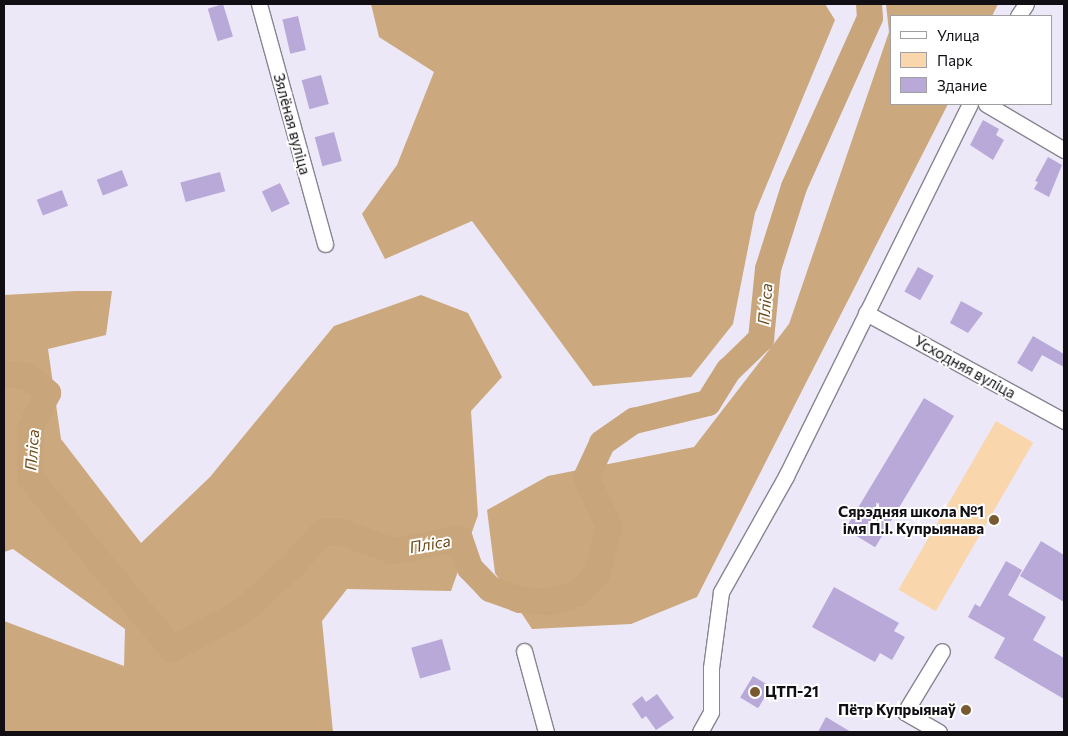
<!DOCTYPE html>
<html>
<head>
<meta charset="utf-8">
<style>
	body { margin:0 }
	#map { position:relative; width:1068px; height:736px; overflow:hidden; background:#ede8f7; font-family:Commissioner,sans-serif }
	div>[style] { position:absolute }
	[style*='--x'] { left:calc(var(--x)*1px); top:calc(var(--y)*1px); width:calc(var(--w)*1px); rotate:calc(var(--a)*1deg) }
	.green>* { inset:0; background:#f9d6ab; transform-origin:0 0 }
	.forest>* { inset:0; background:#cba87d }
	.river>* { height:26px; margin:-13px; padding:0 13px; transform-origin:13px; border-radius:13px; background:#c8a57b }
	.building>* { inset:0; background:#b8a9d9; transform-origin:0 0 }
	.roads { filter:drop-shadow(1px 0 #888491) drop-shadow(-1px 0 #888491) drop-shadow(0 1px #888491) drop-shadow(0 -1px #888491) }
	.street>* { height:15px; margin:-7.5px; padding:0 7.5px; transform-origin:7.5px; border-radius:7.5px; background:#fff }
	.dots>* { width:14px; height:14px; translate:-50% -50%; box-sizing:border-box; border:2px solid #fff; border-radius:50% }
	span { translate:-50% -50%; white-space:nowrap; text-align:center; line-height:1.15; -webkit-text-stroke:4px #fff; paint-order:stroke }
	.street-label { font-size:15px; color:#110f14 }
	.poi-label { font-size:15px; color:#110f14; font-weight:700 }
	.right { translate:-100% -50%; text-align:right }
	.left { translate:0 -50%; text-align:left }
	.water-label { font-size:16px; color:#6c4917; font-style:italic }
	.frame { position:absolute; inset:0; border:5px solid #110f14; pointer-events:none }
	.legend { position:absolute; left:890px; top:15px; width:162px; height:90px; box-sizing:border-box; background:#fff; border:1px solid #a09fa1; margin:0; padding:6px 9px; list-style:none; font-size:15px; color:#110f14 }
	.legend li { display:flex; align-items:center; gap:10px; height:25px }
	.legend b { width:25px; border:1px solid #a09fa1 }
</style>
</head>
<body>
<div id="map">
	<div class="green">
		<i style="left:996px;top:421px;width:43px;height:195px;rotate:30deg"></i>
	</div>
	<div class="forest">
		<i style="clip-path:polygon(371px 4px,825px 4px,835px 20px,755px 213px,733px 324px,691px 377px,593px 386px,472px 221px,385px 259px,362px 214px,397px 165px,434px 72px,379px 37px)"></i>
		<i style="clip-path:polygon(886px 4px,998px 4px,992px 16px,892px 16px,892px 104px,948px 104px,697px 597px,631px 624px,532px 629px,495px 573px,487px 510px,548px 476px,694px 447px,789px 324px,889px 32px)"></i>
		<i style="clip-path:polygon(76px 291px,112px 291px,106px 335px,48px 349px,61px 439px,141px 543px,210px 477px,334px 326px,421px 295px,468px 313px,502px 377px,471px 411px,478px 515px,451px 591px,347px 589px,322px 621px,333px 732px,4px 732px,4px 621px,124px 666px,125px 629px,13px 549px,4px 552px,4px 295px)"></i>
	</div>
	<div class="river">
		<i style="--x:4;--y:373;--w:25;--a:9"></i>
		<i style="--x:29;--y:377;--w:25;--a:40"></i>
		<i style="--x:48;--y:393;--w:38;--a:117"></i>
		<i style="--x:31;--y:427;--w:51;--a:91.1"></i>
		<i style="--x:30;--y:478;--w:222;--a:50.3"></i>
		<i style="--x:172;--y:649;--w:79;--a:-27.9"></i>
		<i style="--x:242;--y:612;--w:68;--a:-42.6"></i>
		<i style="--x:292;--y:566;--w:46;--a:-47.6"></i>
		<i style="--x:323;--y:532;--w:18;--a:0"></i>
		<i style="--x:341;--y:532;--w:55;--a:20.1"></i>
		<i style="--x:393;--y:551;--w:68;--a:-10.2"></i>
		<i style="--x:460;--y:539;--w:31;--a:71"></i>
		<i style="--x:470;--y:568;--w:29;--a:46"></i>
		<i style="--x:490;--y:589;--w:32;--a:20"></i>
		<i style="--x:520;--y:600;--w:31;--a:4"></i>
		<i style="--x:551;--y:602;--w:29;--a:-18"></i>
		<i style="--x:579;--y:593;--w:26;--a:-47"></i>
		<i style="--x:597;--y:574;--w:49;--a:-76"></i>
		<i style="--x:609;--y:526;--w:53;--a:-115.6"></i>
		<i style="--x:586;--y:478;--w:38;--a:-65"></i>
		<i style="--x:602;--y:443;--w:39;--a:-35"></i>
		<i style="--x:634;--y:421;--w:76;--a:-13.7"></i>
		<i style="--x:708;--y:403;--w:39;--a:-58"></i>
		<i style="--x:729;--y:370;--w:45;--a:-44.1"></i>
		<i style="--x:761;--y:339;--w:70;--a:-84.3"></i>
		<i style="--x:768;--y:269;--w:86;--a:-72.4"></i>
		<i style="--x:794;--y:187;--w:185;--a:-65.8"></i>
		<i style="--x:870;--y:18;--w:14;--a:-94"></i>
	</div>
	<div class="building">
		<i style="left:223px;top:4px;width:34px;height:16px;rotate:73deg"></i>
		<i style="left:298px;top:16px;width:35px;height:16px;rotate:77deg"></i>
		<i style="left:321px;top:75px;width:30px;height:20px;rotate:75deg"></i>
		<i style="clip-path:polygon(983px 120px,999px 129px,996px 135px,1004px 140px,993px 160px,970px 145px)"></i>
		<i style="left:334px;top:132px;width:30px;height:20px;rotate:75deg"></i>
		<i style="clip-path:polygon(1048px 157px,1062px 165px,1049px 197px,1034px 189px,1038px 182px,1035px 181px)"></i>
		<i style="left:122px;top:170px;width:17px;height:27px;rotate:69deg"></i>
		<i style="left:220px;top:172px;width:20px;height:41px;rotate:75deg"></i>
		<i style="left:280px;top:183px;width:23px;height:20px;rotate:65deg"></i>
		<i style="left:62px;top:190px;width:17px;height:27px;rotate:69deg"></i>
		<i style="left:918px;top:267px;width:18px;height:28px;rotate:29deg"></i>
		<i style="clip-path:polygon(961px 301px,983px 313px,968px 333px,950px 323px)"></i>
		<i style="clip-path:polygon(1033px 336px,1064px 354px,1064px 367px,1042px 355px,1032px 372px,1017px 363px)"></i>
		<i style="left:924px;top:398px;width:35px;height:153px;rotate:31deg"></i>
		<i style="clip-path:polygon(1041px 541px,1064px 555px,1064px 602px,1020px 576px)"></i>
		<i style="clip-path:polygon(1006px 561px,1022px 570px,1008px 595px,1046px 617px,1033px 640px,1064px 658px,1064px 699px,994px 658px,1005px 638px,968px 617px,975px 604px,980px 607px)"></i>
		<i style="clip-path:polygon(834px 587px,899px 623px,894px 631px,905px 637px,892px 660px,880px 653px,875px 662px,812px 627px)"></i>
		<i style="left:442px;top:639px;width:32px;height:32px;rotate:74deg"></i>
		<i style="left:753px;top:676px;width:21px;height:25px;rotate:31deg"></i>
		<i style="clip-path:polygon(657px 694px,674px 718px,656px 730px,646px 716px,642px 719px,632px 704px,642px 696px,646px 702px)"></i>
		<i style="clip-path:polygon(826px 717px,851px 732px,818px 732px)"></i>
	</div>
	<div class="roads">
		<div class="street">
			<i style="--x:259;--y:4;--w:249;--a:74.6"></i>
			<i style="--x:1018;--y:16;--w:14;--a:-56"></i>
			<i style="--x:986;--y:104;--w:91;--a:30.5"></i>
			<i style="--x:866;--y:313;--w:226;--a:28.6"></i>
			<i style="--x:524;--y:651;--w:84;--a:74.8"></i>
			<i style="--x:700;--y:732;--w:23;--a:-61"></i>
			<i style="--x:711;--y:712;--w:44;--a:-90"></i>
			<i style="--x:711;--y:668;--w:77;--a:-82.5"></i>
			<i style="--x:721;--y:592;--w:133;--a:-60.7"></i>
			<i style="--x:786;--y:476;--w:415;--a:-63.7"></i>
			<i style="--x:939;--y:732;--w:39;--a:-150"></i>
			<i style="--x:905;--y:712;--w:71;--a:-58.8"></i>
		</div>
	</div>
	<div class="dots">
		<i style="left:994px;top:520px;background:#79592f"></i>
		<i style="left:755px;top:692px;background:#79592f"></i>
		<i style="left:966px;top:710px;background:#79592f"></i>
	</div>
	<div class="street-label">
		<span style="left:292px;top:124px;rotate:75deg">Зялёная вуліца</span>
		<span style="left:965px;top:367px;rotate:29deg">Усходняя вуліца</span>
	</div>
	<div class="poi-label">
		<span class="right" style="left:984px;top:520px">Сярэдняя школа №1<br>імя П.І. Купрыянава</span>
		<span class="left" style="left:765px;top:692px">ЦТП-21</span>
		<span class="right" style="left:956px;top:710px">Пётр Купрыянаў</span>
	</div>
	<div class="water-label">
		<span style="left:765px;top:304px;rotate:-85deg">Пліса</span>
		<span style="left:32px;top:450px;rotate:-86deg">Пліса</span>
		<span style="left:430px;top:544px;rotate:-10deg">Пліса</span>
	</div>
	<div class="frame"></div>
	<ul class="legend">
	<li><b style="height:6px;background:#fff"></b>Улица</li>
	<li><b style="height:14px;background:#f9d6ab"></b>Парк</li>
	<li><b style="height:14px;background:#b8a9d9"></b>Здание</li>
	</ul>
</div>
</body>
</html>
